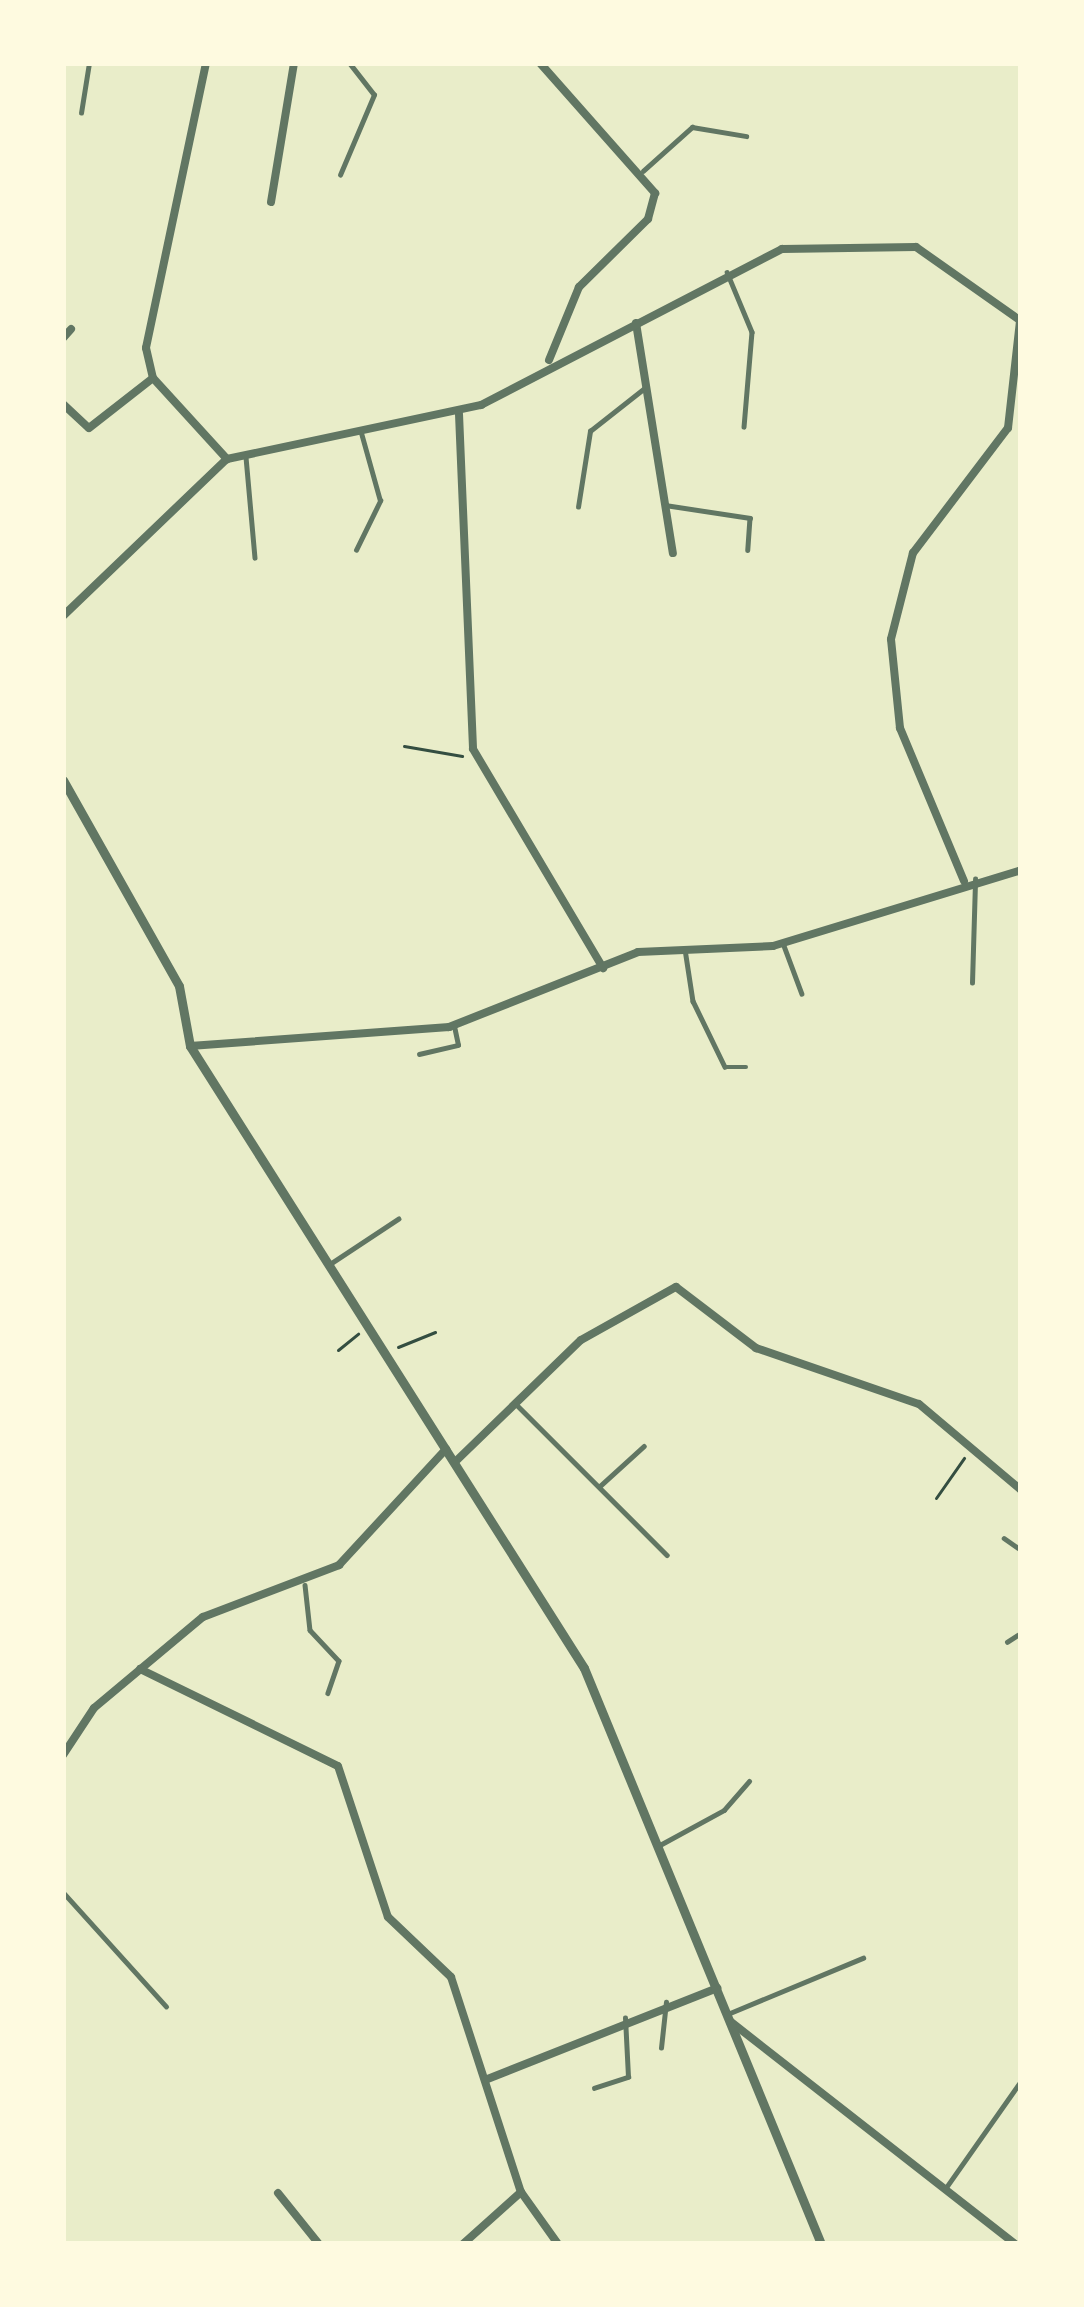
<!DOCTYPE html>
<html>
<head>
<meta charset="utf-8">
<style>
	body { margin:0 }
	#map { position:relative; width:1084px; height:2307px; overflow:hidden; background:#e9edc9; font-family:Quicksand,sans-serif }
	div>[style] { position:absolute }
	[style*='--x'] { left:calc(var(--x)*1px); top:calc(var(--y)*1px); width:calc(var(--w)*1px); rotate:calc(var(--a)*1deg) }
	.path>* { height:3px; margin:-1.5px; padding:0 1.5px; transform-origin:1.5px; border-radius:1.5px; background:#344e41 }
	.service>* { height:4.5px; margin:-2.25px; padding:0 2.25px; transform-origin:2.25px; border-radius:2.25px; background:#617663 }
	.minor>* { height:8px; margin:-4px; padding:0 4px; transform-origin:4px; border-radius:4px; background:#617663 }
	.tertiary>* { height:9px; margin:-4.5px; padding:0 4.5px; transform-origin:4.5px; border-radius:4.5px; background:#617663 }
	span { translate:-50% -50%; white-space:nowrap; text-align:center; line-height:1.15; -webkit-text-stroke:9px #fefae0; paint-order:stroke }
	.frame { position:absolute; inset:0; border:66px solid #fefae0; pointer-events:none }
</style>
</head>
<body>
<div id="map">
	<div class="path">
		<i style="--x:404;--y:746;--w:59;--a:9.8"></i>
		<i style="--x:398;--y:1347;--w:40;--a:-22"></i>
		<i style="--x:338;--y:1350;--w:26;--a:-39"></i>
		<i style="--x:936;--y:1498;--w:49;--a:-55"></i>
	</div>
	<div class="service">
		<i style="--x:81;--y:113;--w:51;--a:-80.9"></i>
		<i style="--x:643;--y:171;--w:66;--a:-41.9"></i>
		<i style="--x:692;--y:127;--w:55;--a:9.5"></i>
		<i style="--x:340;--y:175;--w:87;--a:-67"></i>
		<i style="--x:374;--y:95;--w:41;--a:-128"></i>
		<i style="--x:727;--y:272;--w:65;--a:67.4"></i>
		<i style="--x:752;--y:332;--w:95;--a:94.8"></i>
		<i style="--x:246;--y:457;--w:101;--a:84.9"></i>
		<i style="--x:665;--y:505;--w:86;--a:8.7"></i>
		<i style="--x:750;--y:518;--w:32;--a:94"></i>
		<i style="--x:578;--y:507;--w:77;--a:-81"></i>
		<i style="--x:590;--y:431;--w:71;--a:-38.2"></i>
		<i style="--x:356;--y:550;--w:55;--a:-63.9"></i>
		<i style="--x:380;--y:501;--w:71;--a:-105.6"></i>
		<i style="--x:783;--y:943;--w:54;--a:69.6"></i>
		<i style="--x:685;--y:949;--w:53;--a:81.3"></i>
		<i style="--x:693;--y:1001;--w:73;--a:64.1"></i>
		<i style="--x:725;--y:1067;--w:21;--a:0"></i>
		<i style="--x:972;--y:983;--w:104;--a:-88.3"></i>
		<i style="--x:419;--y:1054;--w:40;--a:-13"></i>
		<i style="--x:458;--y:1045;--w:19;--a:-102"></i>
		<i style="--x:330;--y:1264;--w:82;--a:-33.5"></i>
		<i style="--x:517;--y:1405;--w:212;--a:45"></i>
		<i style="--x:600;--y:1486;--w:59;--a:-42.3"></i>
		<i style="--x:1004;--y:1538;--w:21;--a:35"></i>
		<i style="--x:305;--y:1585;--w:45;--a:83.7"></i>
		<i style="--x:310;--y:1630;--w:42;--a:46.9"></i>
		<i style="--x:339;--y:1661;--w:34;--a:109"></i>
		<i style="--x:1007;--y:1642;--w:17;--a:-33"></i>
		<i style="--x:658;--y:1846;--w:75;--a:-28.6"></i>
		<i style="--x:724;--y:1810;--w:38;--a:-49"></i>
		<i style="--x:63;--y:1892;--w:154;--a:47.9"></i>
		<i style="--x:730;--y:2013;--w:144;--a:-22.5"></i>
		<i style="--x:661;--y:2048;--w:46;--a:-83.8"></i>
		<i style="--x:594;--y:2088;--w:36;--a:-18"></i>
		<i style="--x:628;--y:2077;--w:59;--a:-92.9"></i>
		<i style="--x:945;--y:2189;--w:132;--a:-54.9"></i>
	</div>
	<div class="minor">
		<i style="--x:206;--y:63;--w:291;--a:101.9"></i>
		<i style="--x:146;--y:348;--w:31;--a:77"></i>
		<i style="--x:153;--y:378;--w:110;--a:47.6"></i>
		<i style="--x:540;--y:63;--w:174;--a:48.5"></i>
		<i style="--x:655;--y:193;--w:27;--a:105"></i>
		<i style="--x:648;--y:219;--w:97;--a:135.4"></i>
		<i style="--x:579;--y:287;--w:79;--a:112.3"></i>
		<i style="--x:271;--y:202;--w:141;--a:-80.6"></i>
		<i style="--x:636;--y:323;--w:233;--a:80.9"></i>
		<i style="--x:63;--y:338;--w:12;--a:-48"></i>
		<i style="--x:63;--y:404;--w:35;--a:43"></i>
		<i style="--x:89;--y:428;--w:81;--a:-38"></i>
		<i style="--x:459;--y:414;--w:335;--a:87.6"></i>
		<i style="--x:473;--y:749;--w:255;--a:59.3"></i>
		<i style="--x:63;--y:616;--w:227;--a:-43.8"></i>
		<i style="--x:227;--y:459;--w:260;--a:-12"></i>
		<i style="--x:481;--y:405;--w:339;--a:-27.4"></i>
		<i style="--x:782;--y:249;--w:134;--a:-0.9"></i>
		<i style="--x:916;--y:247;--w:128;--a:35.2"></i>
		<i style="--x:964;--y:881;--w:166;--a:-112.7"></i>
		<i style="--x:900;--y:728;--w:89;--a:-95.8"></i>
		<i style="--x:891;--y:639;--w:89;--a:-75.7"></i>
		<i style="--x:913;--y:553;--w:157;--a:-52.8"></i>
		<i style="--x:1008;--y:428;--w:108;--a:-83.6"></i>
		<i style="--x:190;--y:1046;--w:260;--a:-4.2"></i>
		<i style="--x:449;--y:1027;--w:203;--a:-21.6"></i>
		<i style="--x:638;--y:952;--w:135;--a:-2.5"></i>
		<i style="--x:773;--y:946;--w:259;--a:-17"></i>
		<i style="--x:455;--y:1462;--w:175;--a:-44.1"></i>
		<i style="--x:581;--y:1340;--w:109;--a:-29.2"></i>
		<i style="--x:676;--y:1287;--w:101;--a:37.3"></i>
		<i style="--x:756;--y:1348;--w:172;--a:19"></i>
		<i style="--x:919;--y:1404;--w:133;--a:40.1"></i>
		<i style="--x:140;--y:1669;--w:220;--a:26.1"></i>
		<i style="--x:338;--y:1766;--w:159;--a:71.7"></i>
		<i style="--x:388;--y:1917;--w:87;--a:43.6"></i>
		<i style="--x:451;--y:1977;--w:226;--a:72"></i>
		<i style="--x:521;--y:2192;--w:64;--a:54.6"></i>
		<i style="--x:63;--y:1755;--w:56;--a:-56.6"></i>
		<i style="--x:94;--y:1708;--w:142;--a:-39.9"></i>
		<i style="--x:203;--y:1617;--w:146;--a:-20.9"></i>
		<i style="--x:339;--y:1565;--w:158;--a:-47.3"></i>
		<i style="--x:731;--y:2022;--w:360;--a:38"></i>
		<i style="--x:485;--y:2080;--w:250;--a:-21.6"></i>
		<i style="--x:278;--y:2193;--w:65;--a:51.2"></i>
		<i style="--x:463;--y:2244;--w:78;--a:-41.9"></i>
	</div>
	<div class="tertiary">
		<i style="--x:63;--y:780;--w:236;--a:60.6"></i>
		<i style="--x:179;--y:986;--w:61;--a:79.6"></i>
		<i style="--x:190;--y:1046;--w:736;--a:57.65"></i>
		<i style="--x:584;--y:1668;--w:623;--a:67.63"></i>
	</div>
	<div class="frame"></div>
</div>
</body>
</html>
